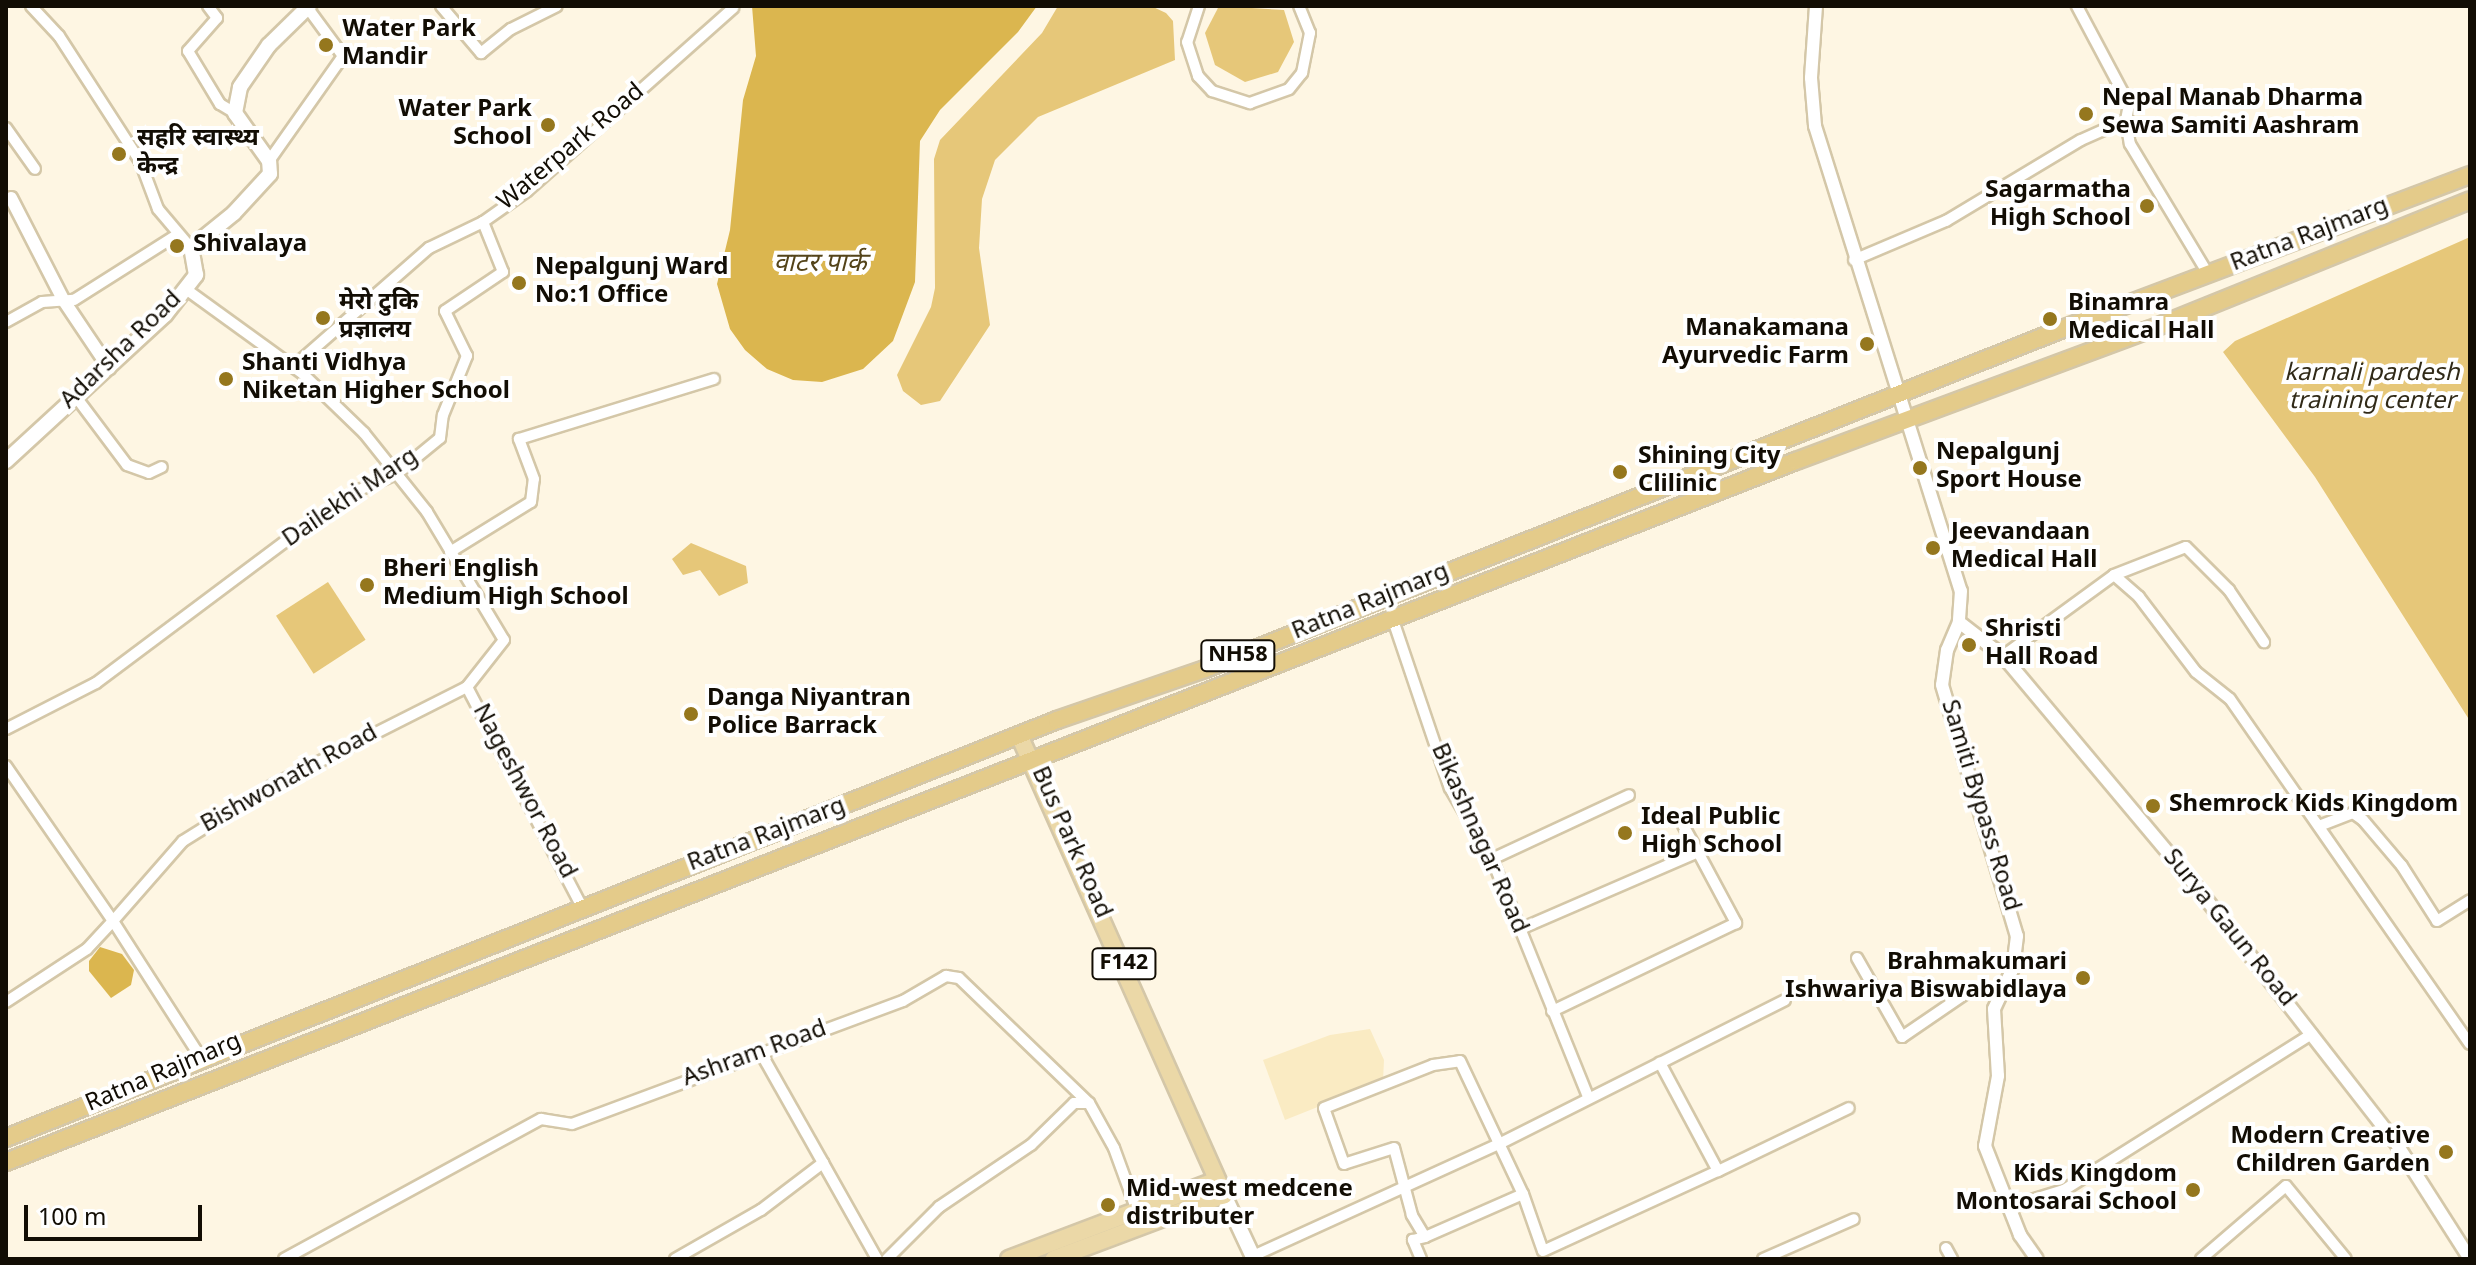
<!DOCTYPE html>
<html>
<head>
<meta charset="utf-8">
<style>
	body { margin:0 }
	#map { position:relative; width:2476px; height:1265px; overflow:hidden; background:#fef6e3; font-family:Georgia,"Noto Sans Devanagari",serif }
	div>[style] { position:absolute }
	[style*='--x'] { left:calc(var(--x)*1px); top:calc(var(--y)*1px); width:calc(var(--w)*1px); rotate:calc(var(--a)*1deg) }
	.built>* { inset:0; background:#faebc3 }
	.green>* { inset:0; background:#e6c779; transform-origin:0 0 }
	.water>* { inset:0; background:#dbb64f }
	.roads { filter:drop-shadow(2px 0 #d4c7a8) drop-shadow(-2px 0 #d4c7a8) drop-shadow(0 2px #d4c7a8) drop-shadow(0 -2px #d4c7a8) }
	.minor>* { height:10px; margin:-5px; padding:0 5px; transform-origin:5px; border-radius:5px; background:#fff }
	.tertiary>* { height:12px; margin:-6px; padding:0 6px; transform-origin:6px; border-radius:6px; background:#fff }
	.secondary>* { height:14px; margin:-7px; padding:0 7px; transform-origin:7px; border-radius:7px; background:#fff }
	.primary>* { height:16px; margin:-8px; padding:0 8px; transform-origin:8px; border-radius:8px; background:#ebd8a7 }
	.trunk>* { height:16px; margin:-8px; padding:0 8px; transform-origin:8px; border-radius:8px; background:#e4cb8a }
	.dots>* { width:22px; height:22px; translate:-50% -50%; box-sizing:border-box; border:4px solid #fff; border-radius:50% }
	span { translate:-50% -50%; white-space:nowrap; text-align:center; line-height:1.15; -webkit-text-stroke:8px #fff; paint-order:stroke }
	.shield-label span { padding:2px 6px; background:#fff; border:2px solid; border-radius:6px; -webkit-text-stroke-width:0 }
	.shield-label { font-size:22px; color:#120d04; font-weight:700 }
	.poi-label { font-size:24px; color:#120d04; font-weight:700 }
	.left { translate:0 -50%; text-align:left }
	.right { translate:-100% -50%; text-align:right }
	.street-label { font-size:24px; color:#120d04 }
	.park-label { font-size:24px; color:#312a18; font-style:italic }
	.water-label { font-size:26px; color:#54441a; font-style:italic }
	.frame { position:absolute; inset:0; border:8px solid #120d04; pointer-events:none }
	.scale { position:absolute; left:24px; top:1205px; width:178px; height:36px; box-sizing:border-box; border:4px solid #120d04; border-top:0; padding-left:10px; font-size:24px; line-height:28px; white-space:nowrap; color:#120d04; -webkit-text-stroke:6px #fff; paint-order:stroke }
</style>
</head>
<body>
<div id="map">
	<div class="built">
		<i style="clip-path:polygon(1370px 1029px,1384px 1060px,1383px 1081px,1285px 1120px,1263px 1060px,1330px 1035px)"></i>
	</div>
	<div class="green">
		<i style="clip-path:polygon(1058px 6px,1151px 6px,1166px 13px,1173px 21px,1175px 60px,1038px 117px,995px 160px,982px 199px,979px 248px,990px 325px,940px 401px,921px 405px,903px 391px,897px 375px,931px 307px,935px 288px,934px 159px,940px 140px,1042px 33px)"></i>
		<i style="clip-path:polygon(1219px 6px,1284px 10px,1294px 42px,1278px 72px,1245px 82px,1215px 65px,1205px 33px)"></i>
		<i style="clip-path:polygon(2470px 237px,2470px 721px,2315px 477px,2223px 352px,2235px 341px)"></i>
		<i style="clip-path:polygon(691px 543px,746px 566px,748px 583px,719px 596px,700px 570px,683px 575px,672px 559px)"></i>
		<i style="left:328px;top:582px;width:69px;height:62px;rotate:57deg"></i>
	</div>
	<div class="water">
		<i style="clip-path:polygon(752px 6px,1037px 6px,1018px 32px,940px 110px,920px 141px,915px 282px,893px 341px,863px 369px,822px 382px,793px 380px,767px 369px,745px 350px,730px 329px,717px 284px,730px 230px,743px 100px,756px 56px)"></i>
		<i style="clip-path:polygon(100px 947px,122px 954px,134px 970px,131px 985px,111px 998px,89px 971px,89px 961px)"></i>
	</div>
	<div class="roads">
		<div class="minor">
			<i style="--x:31;--y:6;--w:41;--a:47"></i>
			<i style="--x:59;--y:36;--w:149;--a:57.1"></i>
			<i style="--x:140;--y:161;--w:51;--a:69.4"></i>
			<i style="--x:158;--y:209;--w:51;--a:49.8"></i>
			<i style="--x:208;--y:6;--w:15;--a:53"></i>
			<i style="--x:217;--y:18;--w:44;--a:131.3"></i>
			<i style="--x:188;--y:51;--w:62;--a:58.9"></i>
			<i style="--x:220;--y:104;--w:17;--a:31"></i>
			<i style="--x:441;--y:6;--w:62;--a:49.6"></i>
			<i style="--x:481;--y:53;--w:38;--a:-39"></i>
			<i style="--x:511;--y:29;--w:51;--a:-26.6"></i>
			<i style="--x:1199;--y:6;--w:38;--a:108"></i>
			<i style="--x:1187;--y:42;--w:36;--a:72"></i>
			<i style="--x:1198;--y:76;--w:21;--a:47"></i>
			<i style="--x:1212;--y:91;--w:40;--a:18"></i>
			<i style="--x:1250;--y:103;--w:41;--a:-19.7"></i>
			<i style="--x:1289;--y:89;--w:21;--a:-51"></i>
			<i style="--x:1302;--y:73;--w:41;--a:-78.7"></i>
			<i style="--x:1310;--y:33;--w:29;--a:-112"></i>
			<i style="--x:2126;--y:120;--w:24;--a:81"></i>
			<i style="--x:2130;--y:144;--w:152;--a:59"></i>
			<i style="--x:6;--y:128;--w:50;--a:54.7"></i>
			<i style="--x:269;--y:161;--w:128;--a:-54.8"></i>
			<i style="--x:343;--y:56;--w:61;--a:-126.3"></i>
			<i style="--x:1854;--y:260;--w:100;--a:-23"></i>
			<i style="--x:1946;--y:221;--w:157;--a:-31"></i>
			<i style="--x:2081;--y:140;--w:49;--a:-24"></i>
			<i style="--x:2126;--y:120;--w:16;--a:-79"></i>
			<i style="--x:2129;--y:104;--w:111;--a:-118"></i>
			<i style="--x:187;--y:290;--w:143;--a:35.9"></i>
			<i style="--x:303;--y:374;--w:85;--a:44"></i>
			<i style="--x:364;--y:433;--w:101;--a:51.4"></i>
			<i style="--x:427;--y:512;--w:149;--a:59"></i>
			<i style="--x:504;--y:640;--w:60;--a:128.2"></i>
			<i style="--x:467;--y:687;--w:248;--a:62.4"></i>
			<i style="--x:6;--y:322;--w:41;--a:-29.1"></i>
			<i style="--x:42;--y:302;--w:32;--a:-4"></i>
			<i style="--x:74;--y:300;--w:122;--a:-32.3"></i>
			<i style="--x:293;--y:367;--w:181;--a:-41.2"></i>
			<i style="--x:429;--y:248;--w:60;--a:-25.7"></i>
			<i style="--x:483;--y:222;--w:54;--a:-35.2"></i>
			<i style="--x:527;--y:191;--w:276;--a:-41.6"></i>
			<i style="--x:76;--y:397;--w:85;--a:53.1"></i>
			<i style="--x:127;--y:465;--w:23;--a:20"></i>
			<i style="--x:149;--y:473;--w:14;--a:-25"></i>
			<i style="--x:450;--y:552;--w:95;--a:-31.7"></i>
			<i style="--x:531;--y:502;--w:23;--a:-83"></i>
			<i style="--x:534;--y:479;--w:43;--a:-110.6"></i>
			<i style="--x:519;--y:439;--w:204;--a:-17.1"></i>
			<i style="--x:2114;--y:575;--w:33;--a:41"></i>
			<i style="--x:2139;--y:597;--w:94;--a:52.8"></i>
			<i style="--x:2196;--y:672;--w:43;--a:38.5"></i>
			<i style="--x:2230;--y:699;--w:420;--a:55.2"></i>
			<i style="--x:1394;--y:623;--w:174;--a:71.3"></i>
			<i style="--x:1450;--y:788;--w:82;--a:59.4"></i>
			<i style="--x:1492;--y:859;--w:257;--a:68"></i>
			<i style="--x:2003;--y:656;--w:137;--a:-36.1"></i>
			<i style="--x:2114;--y:575;--w:77;--a:-21.3"></i>
			<i style="--x:2186;--y:547;--w:61;--a:45"></i>
			<i style="--x:2229;--y:590;--w:63;--a:56.1"></i>
			<i style="--x:6;--y:729;--w:101;--a:-27.1"></i>
			<i style="--x:96;--y:683;--w:252;--a:-36.8"></i>
			<i style="--x:298;--y:532;--w:74;--a:-34.5"></i>
			<i style="--x:359;--y:490;--w:40;--a:-23.4"></i>
			<i style="--x:396;--y:474;--w:57;--a:-39.3"></i>
			<i style="--x:440;--y:438;--w:23;--a:-83"></i>
			<i style="--x:443;--y:415;--w:64;--a:-67.9"></i>
			<i style="--x:467;--y:356;--w:50;--a:-116.1"></i>
			<i style="--x:445;--y:311;--w:70;--a:-33.9"></i>
			<i style="--x:503;--y:272;--w:54;--a:-111.8"></i>
			<i style="--x:6;--y:766;--w:188;--a:55.4"></i>
			<i style="--x:113;--y:921;--w:38;--a:133"></i>
			<i style="--x:87;--y:949;--w:97;--a:146.8"></i>
			<i style="--x:1683;--y:825;--w:31;--a:61"></i>
			<i style="--x:2319;--y:826;--w:36;--a:-21"></i>
			<i style="--x:2353;--y:813;--w:12;--a:35"></i>
			<i style="--x:2363;--y:820;--w:60;--a:49.7"></i>
			<i style="--x:2402;--y:866;--w:65;--a:57.5"></i>
			<i style="--x:2437;--y:921;--w:39;--a:-32"></i>
			<i style="--x:1492;--y:859;--w:151;--a:-25"></i>
			<i style="--x:1518;--y:930;--w:196;--a:-23.4"></i>
			<i style="--x:1698;--y:852;--w:81;--a:61.8"></i>
			<i style="--x:1736;--y:923;--w:204;--a:154.4"></i>
			<i style="--x:1857;--y:958;--w:91;--a:60.3"></i>
			<i style="--x:1902;--y:1037;--w:76;--a:-34.3"></i>
			<i style="--x:1965;--y:994;--w:34;--a:-5"></i>
			<i style="--x:762;--y:1055;--w:124;--a:60.5"></i>
			<i style="--x:201;--y:1058;--w:163;--a:-122.7"></i>
			<i style="--x:113;--y:921;--w:106;--a:-48.8"></i>
			<i style="--x:183;--y:841;--w:106;--a:-31.9"></i>
			<i style="--x:273;--y:785;--w:217;--a:-26.8"></i>
			<i style="--x:1718;--y:1171;--w:145;--a:-25.7"></i>
			<i style="--x:2008;--y:1207;--w:59;--a:-16.9"></i>
			<i style="--x:2064;--y:1190;--w:293;--a:-32.2"></i>
			<i style="--x:1425;--y:1237;--w:107;--a:-23.7"></i>
			<i style="--x:1946;--y:1248;--w:13;--a:61"></i>
			<i style="--x:1253;--y:1256;--w:270;--a:-24.5"></i>
			<i style="--x:1499;--y:1144;--w:320;--a:-26.7"></i>
			<i style="--x:284;--y:1259;--w:293;--a:-28.6"></i>
			<i style="--x:541;--y:1119;--w:31;--a:9"></i>
			<i style="--x:572;--y:1124;--w:353;--a:-20.4"></i>
			<i style="--x:903;--y:1001;--w:50;--a:-30.2"></i>
			<i style="--x:946;--y:976;--w:13;--a:9"></i>
			<i style="--x:959;--y:978;--w:180;--a:43.9"></i>
			<i style="--x:1089;--y:1103;--w:51;--a:60.9"></i>
			<i style="--x:1114;--y:1148;--w:67;--a:69.9"></i>
			<i style="--x:675;--y:1259;--w:99;--a:-29.7"></i>
			<i style="--x:761;--y:1210;--w:78;--a:-37.2"></i>
			<i style="--x:823;--y:1163;--w:110;--a:60.6"></i>
			<i style="--x:887;--y:1259;--w:74;--a:-45"></i>
			<i style="--x:939;--y:1207;--w:111;--a:-34"></i>
			<i style="--x:1031;--y:1145;--w:60;--a:-44.3"></i>
			<i style="--x:1074;--y:1103;--w:15;--a:0"></i>
			<i style="--x:1421;--y:1259;--w:21;--a:-113"></i>
			<i style="--x:1413;--y:1240;--w:12;--a:-14"></i>
			<i style="--x:1425;--y:1237;--w:26;--a:-121"></i>
			<i style="--x:1412;--y:1215;--w:69;--a:-105"></i>
			<i style="--x:1394;--y:1148;--w:52;--a:162.3"></i>
			<i style="--x:1344;--y:1164;--w:59;--a:-109.7"></i>
			<i style="--x:1324;--y:1108;--w:117;--a:-21.5"></i>
			<i style="--x:1433;--y:1065;--w:27;--a:-8"></i>
			<i style="--x:1460;--y:1061;--w:147;--a:64.7"></i>
			<i style="--x:1523;--y:1194;--w:60;--a:70.7"></i>
			<i style="--x:1543;--y:1251;--w:192;--a:-24.6"></i>
			<i style="--x:1718;--y:1171;--w:123;--a:-118.2"></i>
			<i style="--x:1763;--y:1259;--w:99;--a:-23.7"></i>
			<i style="--x:2201;--y:1259;--w:112;--a:-40.7"></i>
			<i style="--x:2286;--y:1186;--w:94;--a:50.6"></i>
		</div>
		<div class="tertiary">
			<i style="--x:1816;--y:6;--w:72;--a:94"></i>
			<i style="--x:1811;--y:78;--w:48;--a:85.2"></i>
			<i style="--x:1815;--y:126;--w:487;--a:72.6"></i>
			<i style="--x:1961;--y:591;--w:31;--a:94"></i>
			<i style="--x:1959;--y:622;--w:30;--a:113"></i>
			<i style="--x:1947;--y:650;--w:35;--a:98"></i>
			<i style="--x:1942;--y:685;--w:262;--a:73.4"></i>
			<i style="--x:2017;--y:936;--w:32;--a:97"></i>
			<i style="--x:2013;--y:968;--w:45;--a:114.9"></i>
			<i style="--x:1994;--y:1009;--w:67;--a:86.6"></i>
			<i style="--x:1998;--y:1076;--w:71;--a:100.5"></i>
			<i style="--x:1985;--y:1146;--w:96;--a:68.5"></i>
			<i style="--x:2020;--y:1235;--w:29;--a:55"></i>
			<i style="--x:11;--y:198;--w:116;--a:62.8"></i>
			<i style="--x:64;--y:301;--w:81;--a:56.1"></i>
			<i style="--x:1959;--y:622;--w:56;--a:37.7"></i>
			<i style="--x:2003;--y:656;--w:294;--a:50"></i>
			<i style="--x:2192;--y:881;--w:336;--a:52.1"></i>
			<i style="--x:2398;--y:1146;--w:134;--a:57.5"></i>
		</div>
		<div class="secondary">
			<i style="--x:6;--y:461;--w:216;--a:-42.6"></i>
			<i style="--x:165;--y:315;--w:51;--a:-52.2"></i>
			<i style="--x:196;--y:275;--w:27;--a:-100"></i>
			<i style="--x:191;--y:248;--w:55;--a:-39.1"></i>
			<i style="--x:234;--y:213;--w:53;--a:-47.3"></i>
			<i style="--x:270;--y:174;--w:13;--a:-94"></i>
			<i style="--x:269;--y:161;--w:59;--a:-125.3"></i>
			<i style="--x:235;--y:113;--w:26;--a:-79"></i>
			<i style="--x:240;--y:87;--w:51;--a:-55.4"></i>
			<i style="--x:269;--y:45;--w:56;--a:-44.3"></i>
			<i style="--x:1224;--y:1195;--w:71;--a:64.9"></i>
		</div>
		<div class="primary">
			<i style="--x:1019;--y:735;--w:504;--a:65.98"></i>
			<i style="--x:1224;--y:1195;--w:182;--a:159.4"></i>
			<i style="--x:1009;--y:1259;--w:222;--a:-20.8"></i>
		</div>
		<div class="trunk">
			<i style="--x:6;--y:1138;--w:1131;--a:-21.69"></i>
			<i style="--x:1057;--y:720;--w:157;--a:-19"></i>
			<i style="--x:1205;--y:669;--w:925;--a:-21.63"></i>
			<i style="--x:2065;--y:328;--w:433;--a:-20.7"></i>
			<i style="--x:6;--y:1162;--w:1922;--a:-21.39"></i>
			<i style="--x:1796;--y:461;--w:377;--a:-20.4"></i>
			<i style="--x:2149;--y:330;--w:346;--a:-22"></i>
		</div>
	</div>
	<div class="dots">
		<i style="left:326px;top:45px;background:#95771e"></i>
		<i style="left:2086px;top:114px;background:#95771e"></i>
		<i style="left:548px;top:125px;background:#95771e"></i>
		<i style="left:119px;top:154px;background:#95771e"></i>
		<i style="left:2147px;top:206px;background:#95771e"></i>
		<i style="left:177px;top:246px;background:#95771e"></i>
		<i style="left:519px;top:283px;background:#95771e"></i>
		<i style="left:323px;top:318px;background:#95771e"></i>
		<i style="left:2050px;top:319px;background:#95771e"></i>
		<i style="left:1867px;top:344px;background:#95771e"></i>
		<i style="left:226px;top:379px;background:#95771e"></i>
		<i style="left:1920px;top:468px;background:#95771e"></i>
		<i style="left:1620px;top:472px;background:#95771e"></i>
		<i style="left:1933px;top:548px;background:#95771e"></i>
		<i style="left:367px;top:585px;background:#95771e"></i>
		<i style="left:1969px;top:645px;background:#95771e"></i>
		<i style="left:691px;top:714px;background:#95771e"></i>
		<i style="left:2153px;top:806px;background:#95771e"></i>
		<i style="left:1625px;top:833px;background:#95771e"></i>
		<i style="left:2083px;top:978px;background:#95771e"></i>
		<i style="left:2446px;top:1152px;background:#95771e"></i>
		<i style="left:2193px;top:1190px;background:#95771e"></i>
		<i style="left:1108px;top:1205px;background:#95771e"></i>
	</div>
	<div class="shield-label">
		<span style="left:1238px;top:656px">NH58</span>
		<span style="left:1124px;top:964px">F142</span>
	</div>
	<div class="poi-label">
		<span class="left" style="left:342px;top:45px">Water Park<br>Mandir</span>
		<span class="left" style="left:2102px;top:114px">Nepal Manab Dharma<br>Sewa Samiti Aashram</span>
		<span class="right" style="left:532px;top:125px">Water Park<br>School</span>
		<span class="left" style="left:137px;top:154px">सहरि स्वास्थ्य<br>केन्द्र</span>
		<span class="right" style="left:2131px;top:206px">Sagarmatha<br>High School</span>
		<span class="left" style="left:193px;top:246px">Shivalaya</span>
		<span class="left" style="left:535px;top:283px">Nepalgunj Ward<br>No:1 Office</span>
		<span class="left" style="left:339px;top:318px">मेराे टुकि<br>प्रज्ञालय</span>
		<span class="left" style="left:2068px;top:319px">Binamra<br>Medical Hall</span>
		<span class="right" style="left:1849px;top:344px">Manakamana<br>Ayurvedic Farm</span>
		<span class="left" style="left:242px;top:379px">Shanti Vidhya<br>Niketan Higher School</span>
		<span class="left" style="left:1936px;top:468px">Nepalgunj<br>Sport House</span>
		<span class="left" style="left:1638px;top:472px">Shining City<br>Clilinic</span>
		<span class="left" style="left:1951px;top:548px">Jeevandaan<br>Medical Hall</span>
		<span class="left" style="left:383px;top:585px">Bheri English<br>Medium High School</span>
		<span class="left" style="left:1985px;top:645px">Shristi<br>Hall Road</span>
		<span class="left" style="left:707px;top:714px">Danga Niyantran<br>Police Barrack</span>
		<span class="left" style="left:2169px;top:806px">Shemrock Kids Kingdom</span>
		<span class="left" style="left:1641px;top:833px">Ideal Public<br>High School</span>
		<span class="right" style="left:2067px;top:978px">Brahmakumari<br>Ishwariya Biswabidlaya</span>
		<span class="right" style="left:2430px;top:1152px">Modern Creative<br>Children Garden</span>
		<span class="right" style="left:2177px;top:1190px">Kids Kingdom<br>Montosarai School</span>
		<span class="left" style="left:1126px;top:1205px">Mid-west medcene<br>distributer</span>
	</div>
	<div class="street-label">
		<span style="left:572px;top:148px;rotate:-40deg">Waterpark Road</span>
		<span style="left:2310px;top:236px;rotate:-21deg">Ratna Rajmarg</span>
		<span style="left:122px;top:351px;rotate:-44deg">Adarsha Road</span>
		<span style="left:351px;top:499px;rotate:-34deg">Dailekhi Marg</span>
		<span style="left:1371px;top:603px;rotate:-22deg">Ratna Rajmarg</span>
		<span style="left:290px;top:780px;rotate:-29deg">Bishwonath Road</span>
		<span style="left:523px;top:792px;rotate:62deg">Nageshwor Road</span>
		<span style="left:1979px;top:806px;rotate:73deg">Samiti Bypass Road</span>
		<span style="left:767px;top:836px;rotate:-21deg">Ratna Rajmarg</span>
		<span style="left:1478px;top:839px;rotate:66deg">Bikashnagar Road</span>
		<span style="left:1070px;top:843px;rotate:66deg">Bus Park Road</span>
		<span style="left:2228px;top:929px;rotate:51deg">Surya Gaun Road</span>
		<span style="left:755px;top:1055px;rotate:-20deg">Ashram Road</span>
		<span style="left:164px;top:1074px;rotate:-23deg">Ratna Rajmarg</span>
	</div>
	<div class="park-label">
		<span style="left:2372px;top:389px">karnali pardesh<br>training center</span>
	</div>
	<div class="water-label">
		<span style="left:820px;top:266px">वाटर पार्क</span>
	</div>
	<div class="frame"></div>
	<div class="scale">100 m</div>
</div>
</body>
</html>
